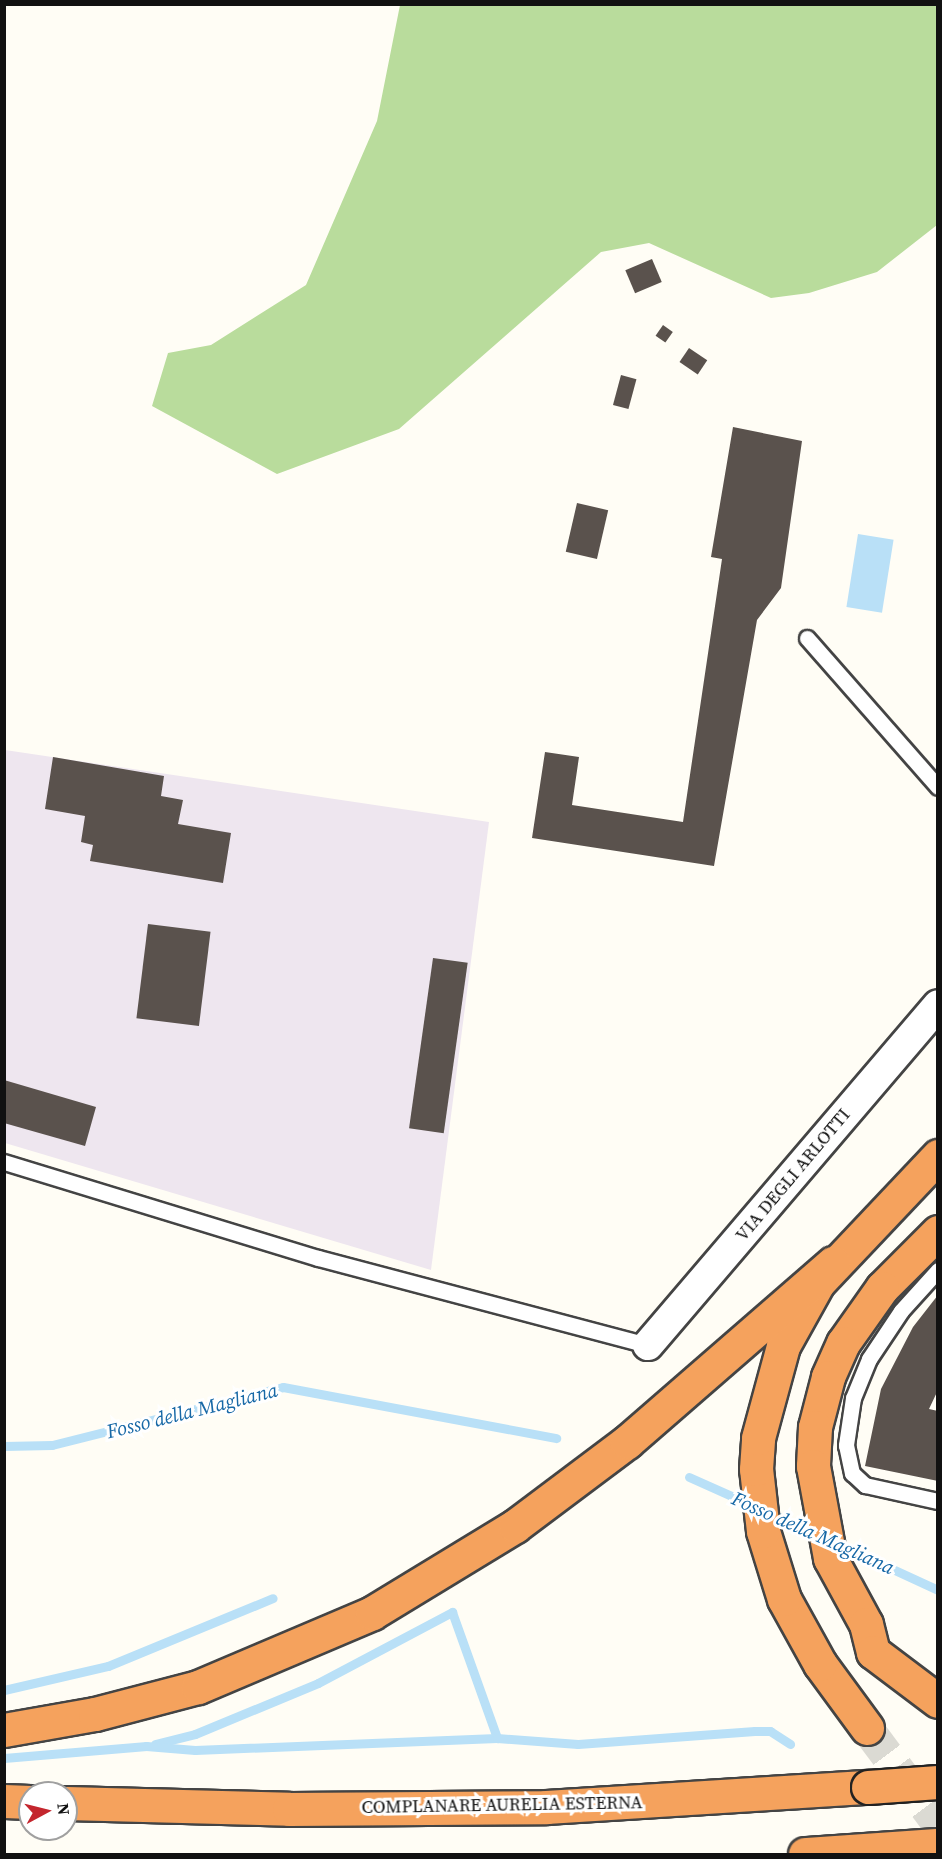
<!DOCTYPE html>
<html>
<head>
<meta charset="utf-8">
<style>
	body { margin:0 }
	#map { position:relative; width:942px; height:1859px; overflow:hidden; background:#fffdf5; font-family:"Source Serif 4",serif }
	div>[style] { position:absolute }
	[style*='--x'] { left:calc(var(--x)*1px); top:calc(var(--y)*1px); width:calc(var(--w)*1px); rotate:calc(var(--a)*1deg) }
	.industrial>* { inset:0; background:#eee6ef }
	.forest>* { inset:0; background:#b9dc9c }
	.water>* { inset:0; background:#b9e0f7; transform-origin:0 0 }
	.stream>* { height:9px; margin:-4.5px; padding:0 4.5px; transform-origin:4.5px; border-radius:4.5px; background:#b9e0f7 }
	.building>* { inset:0; background:#5a524d; transform-origin:0 0 }
	.highway-tunnel>* { height:33px; margin-top:-16.5px; transform-origin:0; background:repeating-linear-gradient(90deg,#dbdad3 0 33px,transparent 0 49px) }
	.roads { filter:drop-shadow(2px 0 #444) drop-shadow(-2px 0 #444) drop-shadow(0 2px #444) drop-shadow(0 -2px #444) }
	.lane>* { height:15px; margin:-7.5px; padding:0 7.5px; transform-origin:7.5px; border-radius:7.5px; background:#fff }
	.street>* { height:30px; margin:-15px; padding:0 15px; transform-origin:15px; border-radius:15px; background:#fff }
	.highway>* { height:33px; margin:-16.5px; padding:0 16.5px; transform-origin:16.5px; border-radius:16.5px; background:#f5a25d }
	.bridges { filter:drop-shadow(2px 0 #222) drop-shadow(-2px 0 #222) drop-shadow(0 2px #222) drop-shadow(0 -2px #222) }
	.highway-bridge>* { height:33px; margin:-16.5px; padding:0 16.5px; transform-origin:16.5px; border-radius:16.5px; background:#f5a25d }
	span { translate:-50% -50%; white-space:nowrap; text-align:center; line-height:1.15; -webkit-text-stroke:6px #fff; paint-order:stroke }
	.street-label { font-size:18px; color:#111 }
	.water-label { font-size:20px; color:#1768a6; font-style:italic }
	.frame { position:absolute; inset:0; border:6px solid #111; pointer-events:none }
	.north { position:absolute; left:18px; top:1781px; width:60px; height:60px; box-sizing:border-box; background:#fff; border:2px solid #a0a0a0; border-radius:50%; rotate:83deg; font-size:16px; font-weight:700; line-height:24px; text-align:center; color:#111 }
	.north::after { content:''; display:block; margin:auto; width:21px; height:27px; background:#c4262e; clip-path:polygon(50% 0,100% 100%,50% 72%,0 100%) }
</style>
</head>
<body>
<div id="map">
	<div class="industrial">
		<i style="clip-path:polygon(5px 750px,489px 822px,431px 1270px,5px 1143px)"></i>
	</div>
	<div class="forest">
		<i style="clip-path:polygon(400px 5px,937px 5px,937px 225px,877px 272px,809px 293px,771px 298px,649px 243px,601px 252px,399px 429px,277px 474px,152px 406px,168px 353px,211px 345px,306px 285px,377px 121px)"></i>
	</div>
	<div class="water">
		<i style="left:858px;top:534px;width:36px;height:74px;rotate:9deg"></i>
	</div>
	<div class="stream">
		<i style="--x:4;--y:1446;--w:48;--a:-1.2"></i>
		<i style="--x:52;--y:1445;--w:238;--a:-14.1"></i>
		<i style="--x:283;--y:1387;--w:278;--a:10.6"></i>
		<i style="--x:689;--y:1477;--w:69;--a:24"></i>
		<i style="--x:768;--y:1512;--w:55;--a:24.7"></i>
		<i style="--x:836;--y:1543;--w:112;--a:24.7"></i>
		<i style="--x:4;--y:1690;--w:107;--a:-13"></i>
		<i style="--x:108;--y:1666;--w:178;--a:-22.4"></i>
		<i style="--x:155;--y:1744;--w:41;--a:-14"></i>
		<i style="--x:195;--y:1734;--w:133;--a:-22.5"></i>
		<i style="--x:318;--y:1683;--w:152;--a:-27.9"></i>
		<i style="--x:452;--y:1612;--w:134;--a:70.3"></i>
		<i style="--x:4;--y:1758;--w:143;--a:-4.8"></i>
		<i style="--x:146;--y:1746;--w:49;--a:4.7"></i>
		<i style="--x:195;--y:1750;--w:302;--a:-2.3"></i>
		<i style="--x:497;--y:1738;--w:81;--a:4.2"></i>
		<i style="--x:578;--y:1744;--w:177;--a:-4.2"></i>
		<i style="--x:755;--y:1731;--w:15;--a:0"></i>
		<i style="--x:770;--y:1731;--w:24;--a:33"></i>
	</div>
	<div class="building">
		<i style="left:652px;top:259px;width:25px;height:29px;rotate:67deg"></i>
		<i style="left:663px;top:325px;width:12px;height:13px;rotate:35deg"></i>
		<i style="left:689px;top:348px;width:22px;height:17px;rotate:34deg"></i>
		<i style="left:621px;top:375px;width:16px;height:31px;rotate:15deg"></i>
		<i style="clip-path:polygon(733px 427px,802px 441px,781px 588px,757px 620px,714px 866px,532px 838px,545px 752px,579px 757px,572px 805px,683px 822px,722px 559px,711px 557px)"></i>
		<i style="left:577px;top:503px;width:32px;height:50px;rotate:13deg"></i>
		<i style="clip-path:polygon(53px 757px,164px 776px,161px 796px,183px 800px,178px 824px,231px 833px,223px 883px,90px 861px,93px 845px,81px 842px,85px 816px,45px 809px)"></i>
		<i style="left:148px;top:924px;width:63px;height:95px;rotate:7deg"></i>
		<i style="left:433px;top:958px;width:35px;height:172px;rotate:8deg"></i>
		<i style="clip-path:polygon(4px 1080px,96px 1107px,85px 1146px,4px 1123px)"></i>
		<i style="clip-path:polygon(938px 1295px,938px 1390px,929px 1409px,938px 1411px,938px 1481px,865px 1466px,881px 1389px,913px 1327px)"></i>
	</div>
	<div class="highway-tunnel">
		<i style="--x:867;--y:1728;--w:119;--a:53.2"></i>
	</div>
	<div class="roads">
		<div class="lane">
			<i style="--x:807;--y:638;--w:198;--a:48.7"></i>
			<i style="--x:4;--y:1162;--w:328;--a:17"></i>
			<i style="--x:318;--y:1258;--w:341;--a:14.8"></i>
			<i style="--x:938;--y:1270;--w:55;--a:132.1"></i>
			<i style="--x:901;--y:1311;--w:58;--a:123.7"></i>
			<i style="--x:869;--y:1359;--w:42;--a:112.3"></i>
			<i style="--x:853;--y:1398;--w:48;--a:98.5"></i>
			<i style="--x:846;--y:1445;--w:29;--a:78"></i>
			<i style="--x:852;--y:1473;--w:18;--a:43"></i>
			<i style="--x:865;--y:1485;--w:75;--a:12.4"></i>
		</div>
		<div class="street">
			<i style="--x:648;--y:1345;--w:447;--a:-49.5"></i>
		</div>
		<div class="highway">
			<i style="--x:938;--y:1232;--w:79;--a:135"></i>
			<i style="--x:882;--y:1288;--w:67;--a:125.3"></i>
			<i style="--x:843;--y:1343;--w:37;--a:114"></i>
			<i style="--x:828;--y:1377;--w:52;--a:104.6"></i>
			<i style="--x:815;--y:1427;--w:39;--a:93"></i>
			<i style="--x:813;--y:1466;--w:94;--a:79.5"></i>
			<i style="--x:830;--y:1558;--w:75;--a:61.4"></i>
			<i style="--x:866;--y:1624;--w:29;--a:76"></i>
			<i style="--x:873;--y:1652;--w:81;--a:37"></i>
			<i style="--x:867;--y:1728;--w:79;--a:-126.3"></i>
			<i style="--x:820;--y:1664;--w:74;--a:-119"></i>
			<i style="--x:784;--y:1599;--w:71;--a:-107.2"></i>
			<i style="--x:763;--y:1531;--w:62;--a:-96.4"></i>
			<i style="--x:756;--y:1469;--w:31;--a:-86"></i>
			<i style="--x:758;--y:1438;--w:95;--a:-74.8"></i>
			<i style="--x:783;--y:1346;--w:72;--a:-60.9"></i>
			<i style="--x:818;--y:1283;--w:175;--a:-46.6"></i>
			<i style="--x:4;--y:1730;--w:92;--a:-10"></i>
			<i style="--x:95;--y:1714;--w:106;--a:-14.7"></i>
			<i style="--x:198;--y:1687;--w:189;--a:-23"></i>
			<i style="--x:372;--y:1613;--w:167;--a:-31.3"></i>
			<i style="--x:515;--y:1526;--w:140;--a:-36.9"></i>
			<i style="--x:627;--y:1442;--w:273;--a:-41"></i>
			<i style="--x:4;--y:1801;--w:26;--a:2"></i>
			<i style="--x:66;--y:1803;--w:223;--a:1.5"></i>
			<i style="--x:289;--y:1809;--w:257;--a:-0.4"></i>
			<i style="--x:546;--y:1807;--w:323;--a:-3.6"></i>
			<i style="--x:805;--y:1854;--w:133;--a:-3.9"></i>
		</div>
	</div>
	<div class="bridges">
		<div class="highway-bridge">
			<i style="--x:868;--y:1787;--w:70;--a:-4.1"></i>
		</div>
	</div>
	<div class="street-label">
		<span style="left:793px;top:1175px;rotate:-50deg">VIA DEGLI ARLOTTI</span>
		<span style="left:502px;top:1805px;rotate:-1deg">COMPLANARE AURELIA ESTERNA</span>
	</div>
	<div class="water-label">
		<span style="left:192px;top:1411px;rotate:-14deg">Fosso della Magliana</span>
		<span style="left:813px;top:1533px;rotate:24deg">Fosso della Magliana</span>
	</div>
	<div class="frame"></div>
	<div class="north">N</div>
</div>
</body>
</html>
